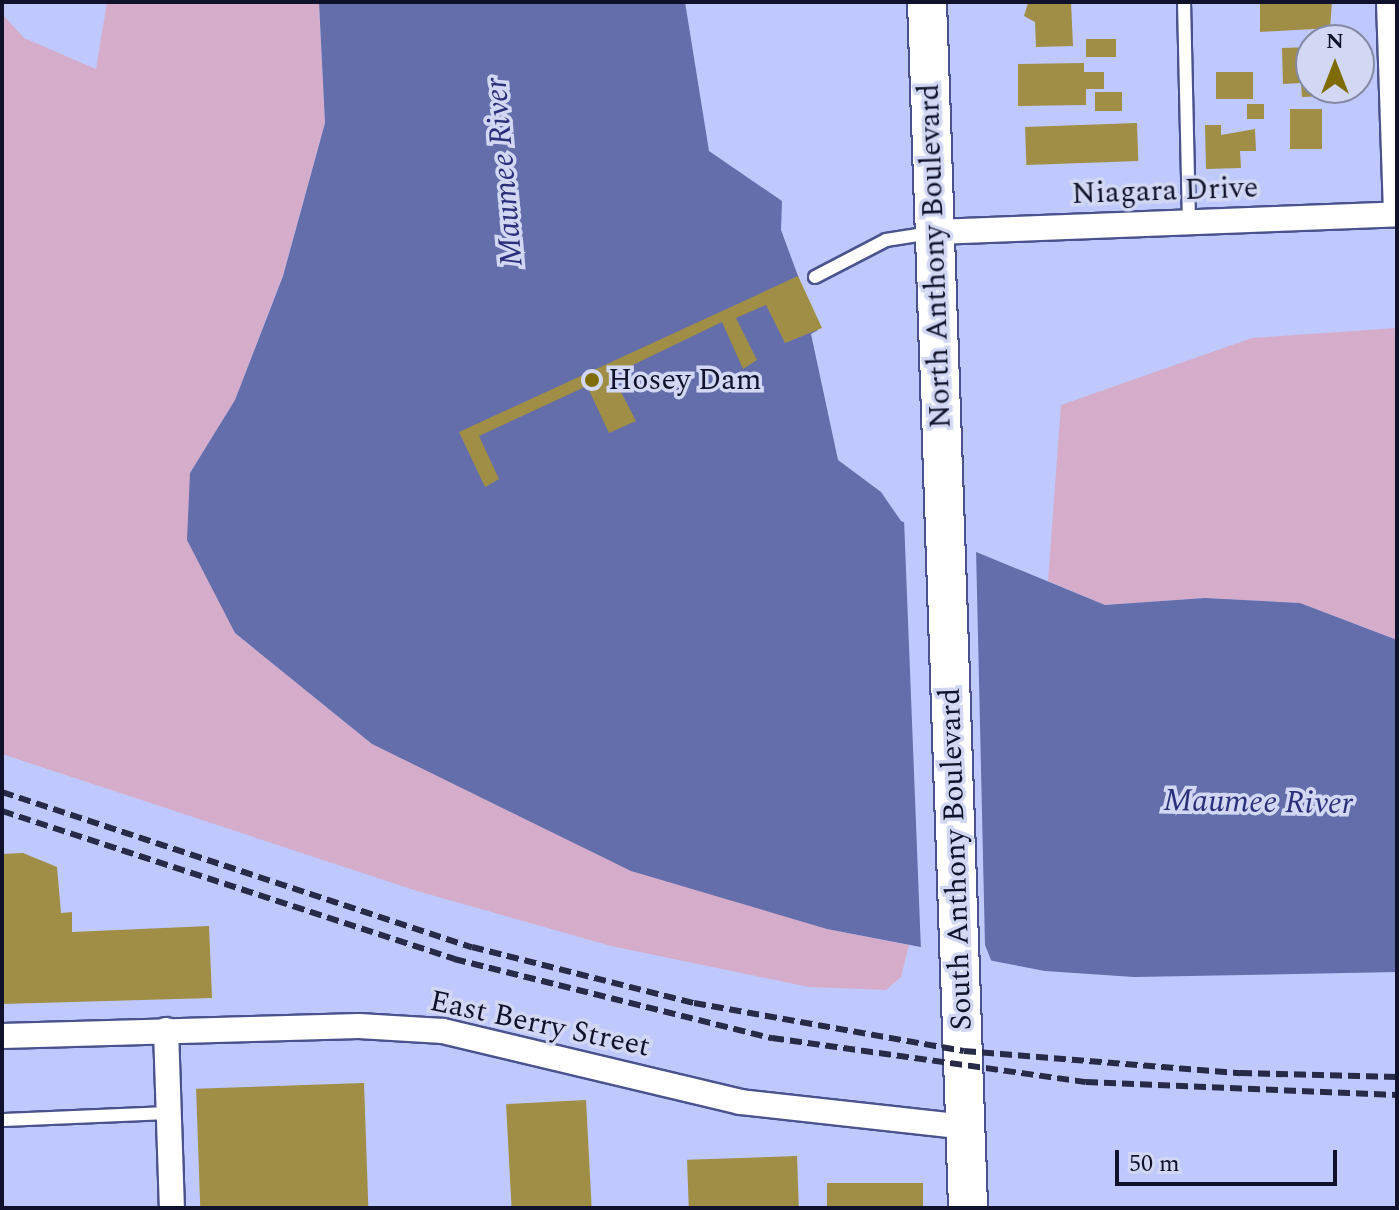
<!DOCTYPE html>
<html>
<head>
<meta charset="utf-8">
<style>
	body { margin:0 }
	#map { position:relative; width:1399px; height:1210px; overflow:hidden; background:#bfc9fe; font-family:Spectral,serif }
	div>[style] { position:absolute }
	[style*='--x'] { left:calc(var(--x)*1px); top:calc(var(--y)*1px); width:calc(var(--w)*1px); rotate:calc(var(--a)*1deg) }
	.green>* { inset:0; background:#d5adcb }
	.water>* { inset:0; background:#636eaa }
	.pier>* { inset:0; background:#bfc9fe }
	.building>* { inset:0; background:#a08e47; transform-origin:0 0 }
	.roads { filter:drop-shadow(2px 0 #4a538d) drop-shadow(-2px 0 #4a538d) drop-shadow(0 2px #4a538d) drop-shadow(0 -2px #4a538d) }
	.service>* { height:12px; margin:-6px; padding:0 6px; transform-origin:6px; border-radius:6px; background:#fff }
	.minor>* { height:24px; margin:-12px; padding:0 12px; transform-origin:12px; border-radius:12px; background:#fff }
	.primary>* { height:38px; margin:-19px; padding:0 19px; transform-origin:19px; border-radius:19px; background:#fff }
	.rail>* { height:6px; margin-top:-3px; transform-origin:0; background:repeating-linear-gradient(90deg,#272b47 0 12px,transparent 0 18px) }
	.dots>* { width:22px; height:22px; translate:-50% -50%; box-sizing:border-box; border:4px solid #d2d8f3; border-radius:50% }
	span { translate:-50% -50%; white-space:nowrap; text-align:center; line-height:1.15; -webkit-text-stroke:7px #d2d8f3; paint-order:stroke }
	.street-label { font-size:30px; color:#0f122a }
	.poi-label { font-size:30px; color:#0f122a }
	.left { translate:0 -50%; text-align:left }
	.water-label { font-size:32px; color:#2c307a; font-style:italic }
	.frame { position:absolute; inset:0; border:4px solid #0f122a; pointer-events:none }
	.north { position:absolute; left:1295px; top:24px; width:80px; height:80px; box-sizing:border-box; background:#d2d8f3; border:2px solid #8489a3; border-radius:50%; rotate:0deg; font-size:22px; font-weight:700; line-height:32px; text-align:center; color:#0f122a }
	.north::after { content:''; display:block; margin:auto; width:28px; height:36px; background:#806c06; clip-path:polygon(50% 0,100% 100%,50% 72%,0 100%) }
	.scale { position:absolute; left:1115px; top:1150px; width:222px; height:36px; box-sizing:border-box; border:4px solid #0f122a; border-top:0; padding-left:10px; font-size:24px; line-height:28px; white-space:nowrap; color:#0f122a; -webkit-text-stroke:6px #d2d8f3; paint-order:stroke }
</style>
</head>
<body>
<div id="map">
	<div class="green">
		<i style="clip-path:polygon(107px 2px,319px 2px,325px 123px,283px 275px,235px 400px,190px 473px,235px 633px,372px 744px,827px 929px,909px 945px,901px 977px,886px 990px,809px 987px,611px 946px,417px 891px,2px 754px,2px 14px,24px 38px,96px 69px)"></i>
		<i style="clip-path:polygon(1397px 328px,1397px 640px,1300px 603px,1205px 598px,1105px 605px,1048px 581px,1061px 405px,1252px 338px)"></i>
	</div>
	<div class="water">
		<i style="clip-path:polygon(319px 2px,685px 2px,709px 151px,782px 201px,781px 230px,818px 330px,811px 334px,838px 460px,881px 492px,901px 521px,1105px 605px,1205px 598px,1300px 603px,1397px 640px,1397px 972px,1134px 977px,1045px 971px,827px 929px,631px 871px,372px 744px,235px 633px,187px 540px,190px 473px,235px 400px,283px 276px,325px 123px)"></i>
	</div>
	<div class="pier">
		<i style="clip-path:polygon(904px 519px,976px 548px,985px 945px,993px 965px,921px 951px)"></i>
	</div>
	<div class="building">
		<i style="clip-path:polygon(1071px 2px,1073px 46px,1036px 47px,1035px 22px,1024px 16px,1028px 3px)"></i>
		<i style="clip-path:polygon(1260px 2px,1332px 2px,1330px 28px,1260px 32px)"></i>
		<i style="left:1086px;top:39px;width:30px;height:18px"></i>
		<i style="clip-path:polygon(1311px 47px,1311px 88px,1324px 88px,1324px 96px,1302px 97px,1301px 83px,1283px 84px,1282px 48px)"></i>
		<i style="clip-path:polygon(1084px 63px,1084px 72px,1104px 72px,1104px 89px,1086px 89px,1086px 105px,1018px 106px,1018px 64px)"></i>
		<i style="left:1216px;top:72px;width:37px;height:27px"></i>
		<i style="left:1095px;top:92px;width:27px;height:19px"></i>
		<i style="left:1247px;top:104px;width:17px;height:15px"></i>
		<i style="left:1290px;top:109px;width:32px;height:40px"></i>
		<i style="left:1137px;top:123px;width:38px;height:112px;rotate:88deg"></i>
		<i style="clip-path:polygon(1205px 125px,1221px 125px,1221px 135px,1255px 129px,1256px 151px,1240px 151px,1241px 168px,1206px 169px)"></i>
		<i style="clip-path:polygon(798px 276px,822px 328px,785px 343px,766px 305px,736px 318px,757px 360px,743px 369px,722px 322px,612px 375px,636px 421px,609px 433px,587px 386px,479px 436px,499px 479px,485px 487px,459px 432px)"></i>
		<i style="clip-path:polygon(23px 853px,57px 867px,61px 913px,72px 912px,72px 932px,209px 926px,212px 998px,2px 1004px,2px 854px)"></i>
		<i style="left:364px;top:1083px;width:125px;height:168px;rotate:88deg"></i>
		<i style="left:586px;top:1100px;width:108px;height:80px;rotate:87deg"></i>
		<i style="left:797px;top:1156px;width:52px;height:110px;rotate:88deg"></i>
		<i style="left:923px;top:1183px;width:25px;height:96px;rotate:90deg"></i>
	</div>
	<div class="roads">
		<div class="service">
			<i style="--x:1184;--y:2;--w:220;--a:88.7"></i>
			<i style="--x:815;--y:277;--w:80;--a:-27.5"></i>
			<i style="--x:886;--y:240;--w:45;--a:-9"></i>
			<i style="--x:2;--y:1120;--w:166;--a:-2.4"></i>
		</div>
		<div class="minor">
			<i style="--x:1389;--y:2;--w:211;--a:88.1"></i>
			<i style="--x:935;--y:232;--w:462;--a:-2.2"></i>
			<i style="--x:166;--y:1030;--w:178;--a:88.1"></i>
			<i style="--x:2;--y:1036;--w:357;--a:-1.6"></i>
			<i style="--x:359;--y:1026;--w:84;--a:3.4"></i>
			<i style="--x:443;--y:1031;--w:305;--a:13.4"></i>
			<i style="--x:740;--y:1102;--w:226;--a:6.3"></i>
		</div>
		<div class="primary">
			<i style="--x:927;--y:2;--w:1207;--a:88.05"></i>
		</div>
	</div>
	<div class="rail">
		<i style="--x:2;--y:792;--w:495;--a:18.3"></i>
		<i style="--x:472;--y:947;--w:229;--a:14.2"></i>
		<i style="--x:694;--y:1003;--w:274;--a:10.1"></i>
		<i style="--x:964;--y:1051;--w:277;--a:4.6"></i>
		<i style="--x:1240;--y:1073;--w:157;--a:1.5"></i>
		<i style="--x:2;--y:811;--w:476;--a:18.1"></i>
		<i style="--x:454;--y:959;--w:328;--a:14"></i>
		<i style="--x:772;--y:1038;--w:317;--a:8"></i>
		<i style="--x:1086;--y:1082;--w:311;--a:2.4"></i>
	</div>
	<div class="dots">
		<i style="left:592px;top:380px;background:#806c06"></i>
	</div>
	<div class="street-label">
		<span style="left:1165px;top:191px;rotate:-2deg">Niagara Drive</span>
		<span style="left:935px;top:256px;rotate:-92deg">North Anthony Boulevard</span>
		<span style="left:956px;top:859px;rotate:-92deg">South Anthony Boulevard</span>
		<span style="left:540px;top:1024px;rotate:12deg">East Berry Street</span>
	</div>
	<div class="poi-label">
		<span class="left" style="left:608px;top:380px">Hosey Dam</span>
	</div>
	<div class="water-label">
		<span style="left:505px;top:172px;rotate:-95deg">Maumee River</span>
		<span style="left:1258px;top:803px;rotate:1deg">Maumee River</span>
	</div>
	<div class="frame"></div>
	<div class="north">N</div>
	<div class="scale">50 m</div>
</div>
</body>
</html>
